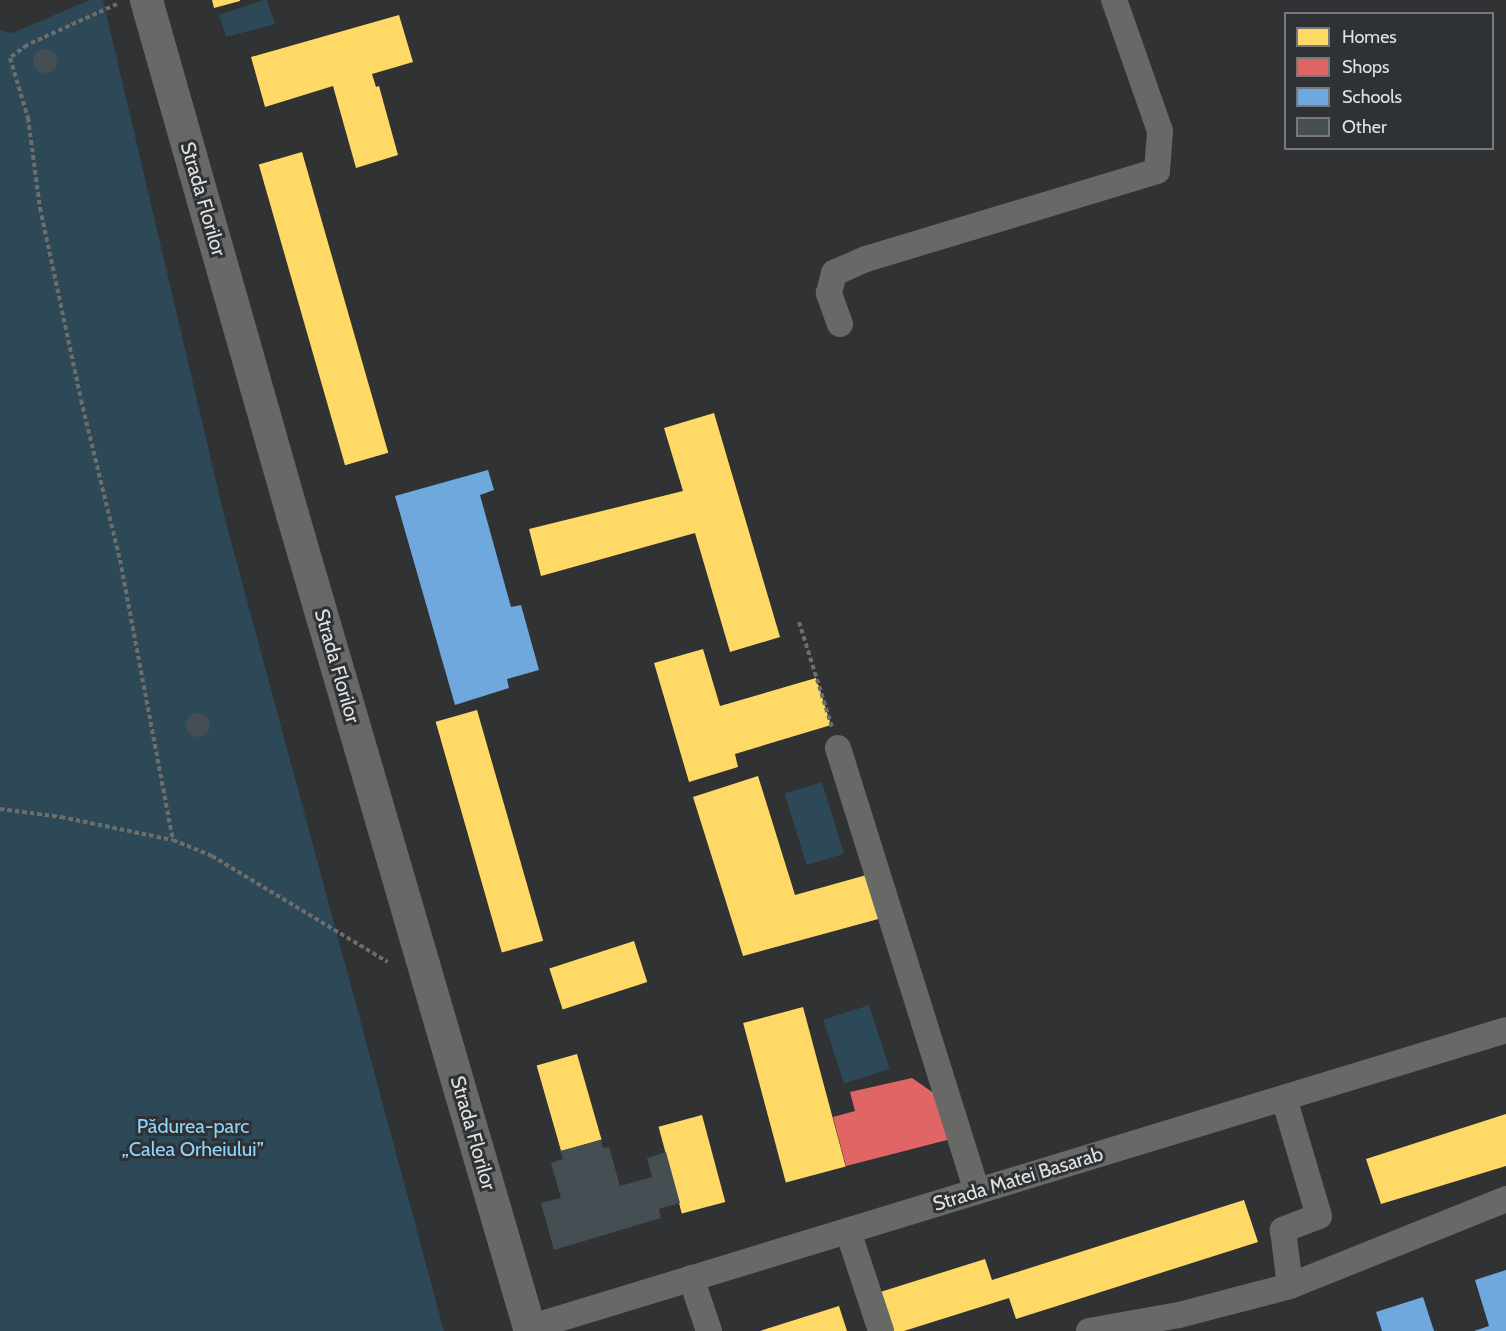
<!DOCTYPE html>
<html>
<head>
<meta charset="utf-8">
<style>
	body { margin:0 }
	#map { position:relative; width:1506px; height:1331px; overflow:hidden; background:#303234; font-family:Cabin,sans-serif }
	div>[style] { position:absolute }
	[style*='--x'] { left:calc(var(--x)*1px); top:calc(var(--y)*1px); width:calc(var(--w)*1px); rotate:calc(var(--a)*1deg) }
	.green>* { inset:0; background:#2d4857; transform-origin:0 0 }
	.homes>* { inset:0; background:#ffd966; transform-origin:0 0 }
	.shops>* { inset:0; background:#e06666 }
	.schools>* { inset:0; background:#6fa8dc }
	.building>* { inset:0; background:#454e53 }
	.round { border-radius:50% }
	.path>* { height:4px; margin-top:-2px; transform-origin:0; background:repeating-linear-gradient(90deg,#6c6e6b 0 4.5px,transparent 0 7.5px) }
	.minor>* { height:26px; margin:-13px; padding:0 13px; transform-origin:13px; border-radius:13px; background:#686966 }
	.major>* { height:33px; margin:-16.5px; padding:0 16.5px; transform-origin:16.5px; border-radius:16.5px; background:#686967 }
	span { translate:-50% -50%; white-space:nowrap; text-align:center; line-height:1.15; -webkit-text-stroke:6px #2f3235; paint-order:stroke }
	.street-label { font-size:20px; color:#e0e2e3 }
	.park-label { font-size:20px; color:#8fd4fb }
	.legend { position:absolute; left:1284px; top:12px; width:210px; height:138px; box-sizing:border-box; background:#2f3235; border:2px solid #76787b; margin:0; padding:8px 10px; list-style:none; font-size:18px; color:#e0e2e3 }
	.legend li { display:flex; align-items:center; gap:12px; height:30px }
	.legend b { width:30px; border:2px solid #76787b }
</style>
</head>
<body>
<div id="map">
	<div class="green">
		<i style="clip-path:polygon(90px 0,103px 0,224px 515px,444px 1331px,0 1331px,0 30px,12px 33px)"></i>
		<i style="clip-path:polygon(263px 0,267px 0,275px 24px,226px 37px,219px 15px)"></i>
		<i style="left:822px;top:782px;width:75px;height:39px;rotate:73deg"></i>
		<i style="left:869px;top:1005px;width:67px;height:48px;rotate:72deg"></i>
	</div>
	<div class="homes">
		<i style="clip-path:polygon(212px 0,240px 0,240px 1px,214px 8px)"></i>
		<i style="clip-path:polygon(399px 15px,413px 62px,372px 74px,376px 87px,379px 86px,398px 155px,356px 168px,333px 86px,265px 107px,251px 57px)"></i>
		<i style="left:302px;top:152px;width:313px;height:45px;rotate:74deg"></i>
		<i style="clip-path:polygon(714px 413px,780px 637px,730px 652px,695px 533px,541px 576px,529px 529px,683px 491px,664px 428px)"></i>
		<i style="clip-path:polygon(703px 649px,720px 706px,816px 678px,831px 725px,735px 754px,738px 767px,689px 782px,654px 663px)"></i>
		<i style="left:477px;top:710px;width:240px;height:43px;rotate:74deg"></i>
		<i style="clip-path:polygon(758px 776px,795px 895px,870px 874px,882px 918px,743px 956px,693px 797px)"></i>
		<i style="left:634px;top:941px;width:43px;height:89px;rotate:72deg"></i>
		<i style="left:803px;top:1007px;width:165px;height:62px;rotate:75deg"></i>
		<i style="left:577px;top:1054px;width:89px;height:42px;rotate:74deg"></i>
		<i style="clip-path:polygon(1506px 1114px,1506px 1166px,1381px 1204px,1366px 1159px)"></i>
		<i style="left:702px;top:1115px;width:90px;height:45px;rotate:75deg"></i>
		<i style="clip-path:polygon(1244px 1200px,1258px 1242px,1016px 1319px,1009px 1298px,904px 1331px,885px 1331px,874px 1294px,985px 1259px,992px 1280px)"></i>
		<i style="clip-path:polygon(839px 1306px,847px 1331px,760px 1331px)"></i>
	</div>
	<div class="shops">
		<i style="clip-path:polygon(912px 1078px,938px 1096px,951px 1139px,846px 1166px,833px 1117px,855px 1111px,850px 1092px)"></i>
	</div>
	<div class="schools">
		<i style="clip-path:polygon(488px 470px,494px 490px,480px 495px,511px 607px,521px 605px,539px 670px,507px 679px,509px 688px,455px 705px,395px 496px)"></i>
		<i style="clip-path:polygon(1506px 1270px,1506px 1331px,1474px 1331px,1489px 1326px,1475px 1280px)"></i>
		<i style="clip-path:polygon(1423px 1297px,1434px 1331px,1382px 1331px,1376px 1312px)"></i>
	</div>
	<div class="building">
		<i class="round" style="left:33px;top:49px;width:24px;height:24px"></i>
		<i class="round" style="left:186px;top:713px;width:24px;height:24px"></i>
		<i style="clip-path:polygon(601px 1140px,603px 1148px,609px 1147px,620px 1186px,652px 1177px,647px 1158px,666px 1152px,680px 1203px,659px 1209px,661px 1218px,554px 1250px,541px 1203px,561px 1198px,551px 1163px,563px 1159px,560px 1151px)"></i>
	</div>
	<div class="path">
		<i style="--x:117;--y:4;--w:99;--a:155.5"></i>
		<i style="--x:27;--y:45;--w:21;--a:143"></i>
		<i style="--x:10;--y:58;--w:63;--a:73.3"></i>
		<i style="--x:28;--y:118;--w:91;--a:82.4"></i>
		<i style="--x:40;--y:208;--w:196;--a:77.9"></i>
		<i style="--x:81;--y:400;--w:165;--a:76.3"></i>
		<i style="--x:120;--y:560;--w:285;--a:79.3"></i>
		<i style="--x:799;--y:622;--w:110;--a:72.6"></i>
		<i style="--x:0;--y:809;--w:62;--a:7.5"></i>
		<i style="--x:61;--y:817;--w:114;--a:11.6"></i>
		<i style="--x:173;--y:840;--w:42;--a:22.3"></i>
		<i style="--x:212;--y:856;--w:205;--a:31.1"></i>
	</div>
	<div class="minor">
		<i style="--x:840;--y:324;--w:33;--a:-110"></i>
		<i style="--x:829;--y:293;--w:21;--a:-76"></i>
		<i style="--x:834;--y:273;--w:35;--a:-24"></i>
		<i style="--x:866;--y:259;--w:304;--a:-16.8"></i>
		<i style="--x:1157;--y:171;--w:40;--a:-85.7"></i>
		<i style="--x:1160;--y:131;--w:139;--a:-109.3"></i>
		<i style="--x:838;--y:748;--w:464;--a:72.6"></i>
		<i style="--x:1284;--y:1098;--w:123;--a:73.5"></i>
		<i style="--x:1319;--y:1216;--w:39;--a:159"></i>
		<i style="--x:1283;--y:1230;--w:56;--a:82.9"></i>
		<i style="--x:848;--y:1231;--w:105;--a:71.7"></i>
		<i style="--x:691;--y:1278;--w:56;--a:71.2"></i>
		<i style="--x:529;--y:1328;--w:1021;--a:-16.96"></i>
		<i style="--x:1089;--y:1331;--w:91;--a:-10.1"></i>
		<i style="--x:1179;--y:1315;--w:115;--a:-14.6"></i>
		<i style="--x:1290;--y:1286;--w:233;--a:-21.9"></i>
	</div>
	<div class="major">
		<i style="--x:146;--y:0;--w:534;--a:74.14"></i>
		<i style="--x:292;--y:514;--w:851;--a:73.76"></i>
	</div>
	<div class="street-label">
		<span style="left:203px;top:199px;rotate:74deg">Strada Florilor</span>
		<span style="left:337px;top:666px;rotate:74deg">Strada Florilor</span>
		<span style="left:473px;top:1133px;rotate:74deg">Strada Florilor</span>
		<span style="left:1018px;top:1179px;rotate:-17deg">Strada Matei Basarab</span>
	</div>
	<div class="park-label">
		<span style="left:193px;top:1138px">Pădurea-parc<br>„Calea Orheiului”</span>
	</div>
	<ul class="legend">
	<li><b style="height:16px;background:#ffd966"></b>Homes</li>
	<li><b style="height:16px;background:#e06666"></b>Shops</li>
	<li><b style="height:16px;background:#6fa8dc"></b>Schools</li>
	<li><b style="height:16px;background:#454e53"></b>Other</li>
	</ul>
</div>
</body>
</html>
